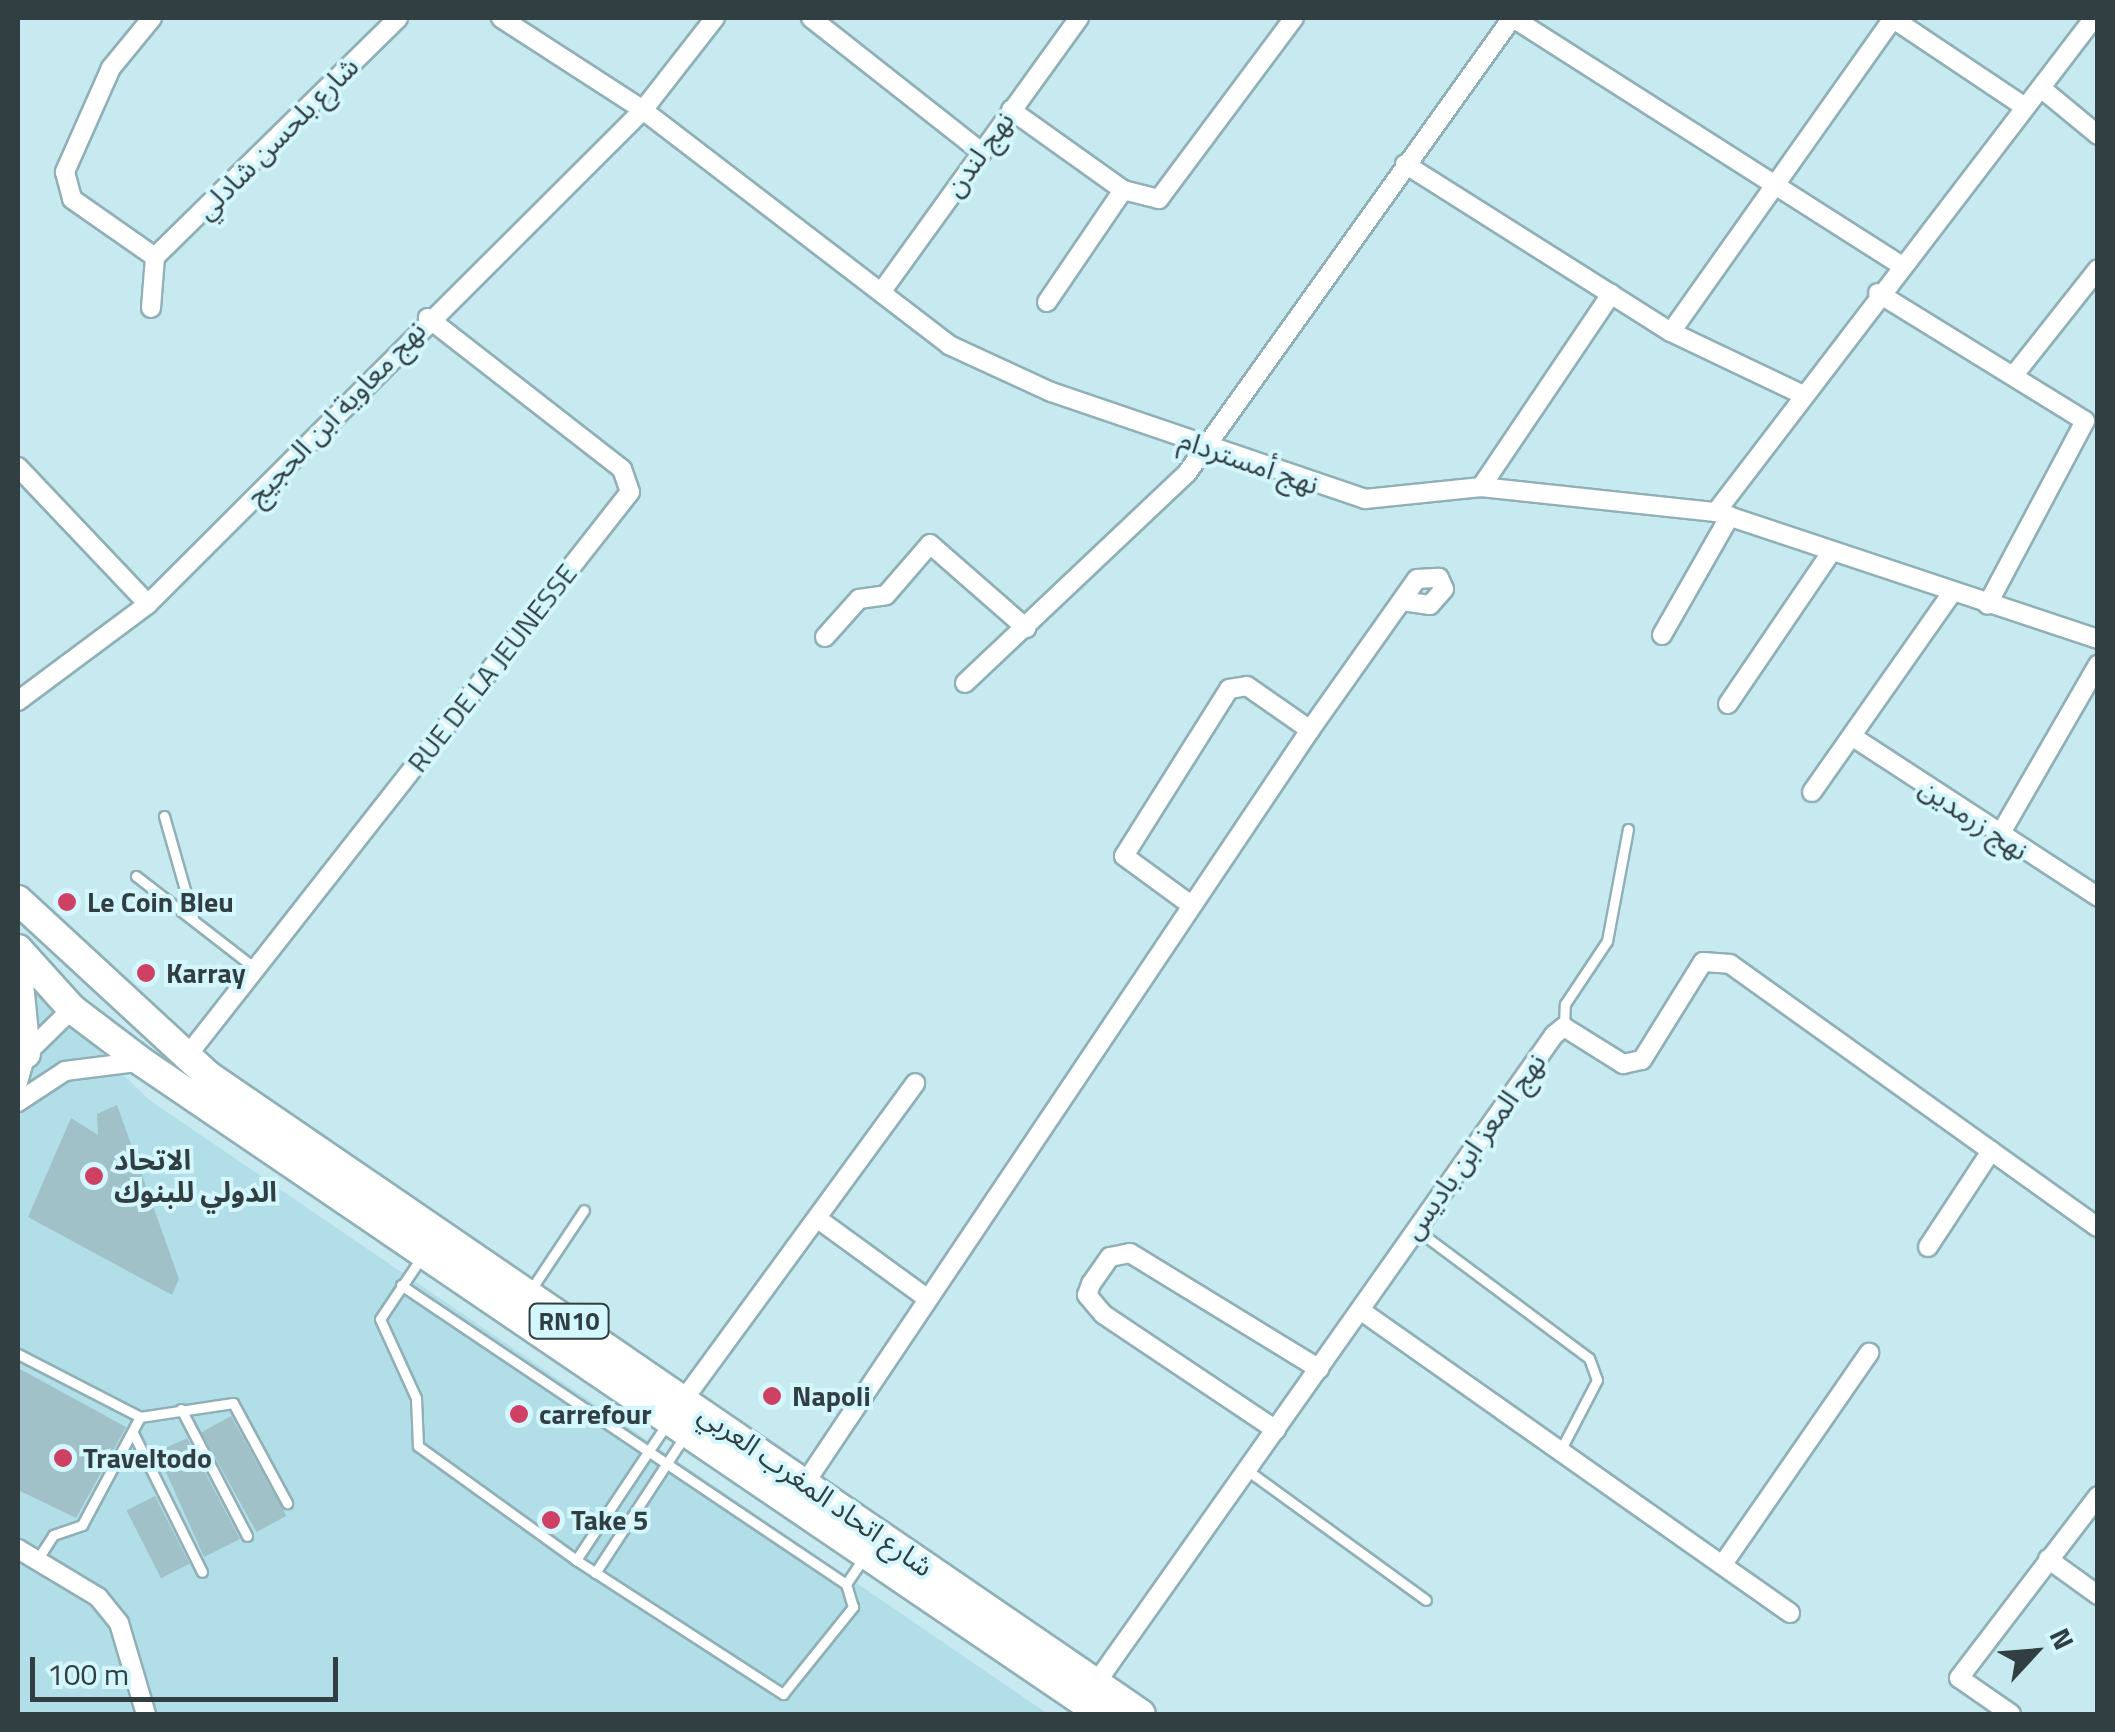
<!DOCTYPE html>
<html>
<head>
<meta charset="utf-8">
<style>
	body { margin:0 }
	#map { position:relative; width:2115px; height:1732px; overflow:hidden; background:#c7e9f0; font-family:"Titillium Web","Noto Sans Arabic",sans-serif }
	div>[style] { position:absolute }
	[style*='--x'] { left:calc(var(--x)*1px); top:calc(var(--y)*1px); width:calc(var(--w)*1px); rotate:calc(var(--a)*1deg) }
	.built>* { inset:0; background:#b2dee7 }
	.building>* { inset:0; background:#a0c1c8; transform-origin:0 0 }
	.roads { filter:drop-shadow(2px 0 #90b0b7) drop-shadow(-2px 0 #90b0b7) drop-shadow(0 2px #90b0b7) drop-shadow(0 -2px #90b0b7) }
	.service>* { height:9px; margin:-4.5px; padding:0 4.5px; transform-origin:4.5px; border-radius:4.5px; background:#fff }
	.minor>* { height:18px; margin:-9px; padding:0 9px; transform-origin:9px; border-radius:9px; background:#fff }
	.primary>* { height:28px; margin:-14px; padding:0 14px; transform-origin:14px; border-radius:14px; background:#fff }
	.dots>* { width:28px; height:28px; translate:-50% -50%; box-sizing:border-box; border:5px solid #d4f6fd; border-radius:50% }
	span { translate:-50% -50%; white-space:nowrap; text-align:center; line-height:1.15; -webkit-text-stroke:8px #d4f6fd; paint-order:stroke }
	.shield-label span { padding:2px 8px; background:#d4f6fd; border:2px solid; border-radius:8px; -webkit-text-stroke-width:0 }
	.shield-label { font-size:25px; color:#313f42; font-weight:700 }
	.street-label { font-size:28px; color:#313f42 }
	.poi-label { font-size:28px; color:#313f42; font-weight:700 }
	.left { translate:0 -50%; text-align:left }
	.frame { position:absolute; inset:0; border:20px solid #313f42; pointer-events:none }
	.north { position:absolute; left:1985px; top:1602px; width:100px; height:100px; -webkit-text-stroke:8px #d4f6fd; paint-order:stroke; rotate:64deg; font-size:28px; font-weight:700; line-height:40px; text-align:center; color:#313f42 }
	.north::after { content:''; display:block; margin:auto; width:35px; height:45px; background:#313f42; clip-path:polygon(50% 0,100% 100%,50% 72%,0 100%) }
	.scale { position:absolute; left:30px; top:1657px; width:308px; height:45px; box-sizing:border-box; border:5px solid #313f42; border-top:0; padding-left:12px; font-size:30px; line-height:35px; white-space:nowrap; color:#313f42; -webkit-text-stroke:8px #d4f6fd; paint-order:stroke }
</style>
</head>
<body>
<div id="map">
	<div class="built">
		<i style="clip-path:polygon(18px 970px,148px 1099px,1048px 1714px,18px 1714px)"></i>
	</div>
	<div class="building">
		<i style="clip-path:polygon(117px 1105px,179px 1279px,172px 1295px,28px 1217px,71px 1118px,98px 1135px,97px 1114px)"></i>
		<i style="clip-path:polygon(18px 1368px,126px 1427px,76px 1518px,18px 1490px)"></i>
		<i style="left:231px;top:1416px;width:114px;height:34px;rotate:61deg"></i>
		<i style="clip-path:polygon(187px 1438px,240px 1539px,204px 1557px,157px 1452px)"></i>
		<i style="left:155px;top:1496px;width:76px;height:32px;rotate:63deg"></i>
	</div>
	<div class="roads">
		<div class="service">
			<i style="--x:164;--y:816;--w:106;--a:74.1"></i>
			<i style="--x:136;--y:876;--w:152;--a:37.8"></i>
			<i style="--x:1564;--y:1027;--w:23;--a:-88"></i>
			<i style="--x:1565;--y:1004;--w:76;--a:-56.3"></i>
			<i style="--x:1607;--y:941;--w:114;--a:-79.4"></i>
			<i style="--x:1417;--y:1230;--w:214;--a:36.7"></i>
			<i style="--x:1589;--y:1358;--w:23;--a:70"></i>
			<i style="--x:1597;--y:1380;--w:80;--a:117.5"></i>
			<i style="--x:421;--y:1258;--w:73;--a:123.9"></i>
			<i style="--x:380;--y:1319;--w:87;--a:65.5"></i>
			<i style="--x:416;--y:1398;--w:48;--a:87.6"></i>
			<i style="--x:418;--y:1446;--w:195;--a:35.8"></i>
			<i style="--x:576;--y:1560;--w:247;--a:32.9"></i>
			<i style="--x:783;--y:1694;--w:112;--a:-51.2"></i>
			<i style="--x:853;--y:1607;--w:24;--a:-107"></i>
			<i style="--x:846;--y:1584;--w:30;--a:-56"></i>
			<i style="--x:401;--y:1285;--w:536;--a:33.9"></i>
			<i style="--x:530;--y:1291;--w:97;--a:-56.3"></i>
			<i style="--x:18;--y:1354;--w:137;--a:27.3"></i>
			<i style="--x:140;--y:1417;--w:94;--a:-8.6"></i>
			<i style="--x:233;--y:1403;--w:114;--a:61.6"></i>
			<i style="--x:181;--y:1409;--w:143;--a:62.5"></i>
			<i style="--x:133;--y:1433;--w:155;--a:63.6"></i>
			<i style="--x:1247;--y:1470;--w:221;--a:36"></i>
			<i style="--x:37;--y:1560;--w:30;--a:-57"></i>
			<i style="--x:53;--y:1535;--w:31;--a:-19"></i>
			<i style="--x:82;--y:1525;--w:123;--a:-61.8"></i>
			<i style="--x:576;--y:1560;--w:162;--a:-56.3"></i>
			<i style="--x:595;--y:1573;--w:163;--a:-56.8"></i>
		</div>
		<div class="minor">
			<i style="--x:152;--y:18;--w:65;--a:129.4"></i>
			<i style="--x:111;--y:68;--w:114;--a:113.9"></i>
			<i style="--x:65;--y:172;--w:28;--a:75"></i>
			<i style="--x:72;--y:199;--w:101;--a:34.9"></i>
			<i style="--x:501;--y:18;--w:169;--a:32.9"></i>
			<i style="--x:643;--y:110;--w:386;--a:37.5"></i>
			<i style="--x:949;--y:345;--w:112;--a:24.7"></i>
			<i style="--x:1051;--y:392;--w:332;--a:18.8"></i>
			<i style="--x:1365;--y:499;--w:117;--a:-5.9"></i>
			<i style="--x:1481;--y:487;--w:236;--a:6.1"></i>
			<i style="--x:1716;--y:512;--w:403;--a:18.4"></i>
			<i style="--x:811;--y:18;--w:215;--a:38.2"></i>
			<i style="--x:1513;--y:18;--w:456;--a:32.5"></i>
			<i style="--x:1892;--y:18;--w:160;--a:33.8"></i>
			<i style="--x:2041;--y:88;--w:74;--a:39.5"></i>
			<i style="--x:1011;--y:110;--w:138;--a:35.5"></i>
			<i style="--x:1123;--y:190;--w:37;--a:14"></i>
			<i style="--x:1159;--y:199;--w:226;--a:-53.3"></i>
			<i style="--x:1405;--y:164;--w:315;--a:32.3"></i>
			<i style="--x:1671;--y:332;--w:146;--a:25.5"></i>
			<i style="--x:882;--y:291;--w:337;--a:-54.2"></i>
			<i style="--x:1878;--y:293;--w:243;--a:31.7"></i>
			<i style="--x:2085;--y:421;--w:208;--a:118"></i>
			<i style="--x:1047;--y:302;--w:135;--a:-55.8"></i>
			<i style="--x:151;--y:308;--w:51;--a:-85.5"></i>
			<i style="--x:155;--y:257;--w:341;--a:-44.5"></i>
			<i style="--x:1671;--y:332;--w:385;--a:-54.7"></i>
			<i style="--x:2014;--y:375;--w:135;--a:-51.6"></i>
			<i style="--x:18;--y:467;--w:189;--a:46.5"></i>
			<i style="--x:1481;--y:487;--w:233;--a:-56"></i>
			<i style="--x:1716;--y:512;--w:622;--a:-52.58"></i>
			<i style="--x:1662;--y:635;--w:137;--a:-60.3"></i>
			<i style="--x:825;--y:637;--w:51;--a:-48.2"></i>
			<i style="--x:859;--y:599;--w:27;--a:-8"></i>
			<i style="--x:886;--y:595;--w:67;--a:-49.2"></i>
			<i style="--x:930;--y:544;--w:128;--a:41.2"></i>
			<i style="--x:965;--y:683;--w:306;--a:-43.4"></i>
			<i style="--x:1187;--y:473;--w:559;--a:-54.46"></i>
			<i style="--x:18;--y:701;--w:162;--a:-36.7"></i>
			<i style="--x:148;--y:604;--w:699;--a:-44.94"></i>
			<i style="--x:643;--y:110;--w:117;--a:-52"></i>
			<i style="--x:1728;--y:704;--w:185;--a:-55.8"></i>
			<i style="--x:1853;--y:737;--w:293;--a:33.1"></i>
			<i style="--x:1812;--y:792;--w:242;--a:-54.9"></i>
			<i style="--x:1998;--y:838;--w:200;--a:-60"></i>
			<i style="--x:1191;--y:905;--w:83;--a:-143.8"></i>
			<i style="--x:1124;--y:856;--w:197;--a:-57.8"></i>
			<i style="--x:1229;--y:689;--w:18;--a:-9"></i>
			<i style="--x:1247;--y:686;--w:77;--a:34.9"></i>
			<i style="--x:187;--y:1056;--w:717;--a:-51.85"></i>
			<i style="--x:630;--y:492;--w:24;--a:-109"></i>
			<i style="--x:622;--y:469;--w:246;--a:-142.1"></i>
			<i style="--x:18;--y:1082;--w:29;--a:-74"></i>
			<i style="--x:26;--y:1054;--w:64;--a:-44.4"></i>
			<i style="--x:18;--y:1102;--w:56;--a:-33.4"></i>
			<i style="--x:65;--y:1071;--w:72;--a:-7.2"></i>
			<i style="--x:818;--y:1219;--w:136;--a:36"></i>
			<i style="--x:1928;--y:1247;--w:115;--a:-56.7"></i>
			<i style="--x:1360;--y:1310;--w:526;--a:35.17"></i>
			<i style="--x:679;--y:1406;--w:400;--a:-53.8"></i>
			<i style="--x:1276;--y:1430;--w:208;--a:-146.2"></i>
			<i style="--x:1103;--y:1314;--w:25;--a:-130"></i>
			<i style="--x:1087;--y:1295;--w:12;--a:-70"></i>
			<i style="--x:1091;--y:1284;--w:33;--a:-55"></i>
			<i style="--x:1110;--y:1257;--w:20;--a:-11"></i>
			<i style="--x:1130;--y:1253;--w:222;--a:31.5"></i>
			<i style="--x:805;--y:1483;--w:907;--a:-56.15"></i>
			<i style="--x:1310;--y:730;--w:185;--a:-54.7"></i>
			<i style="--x:1417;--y:579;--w:22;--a:-3"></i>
			<i style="--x:1439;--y:578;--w:12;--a:66"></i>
			<i style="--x:1444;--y:589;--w:21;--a:131"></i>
			<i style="--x:1430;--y:605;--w:28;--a:-172"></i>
			<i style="--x:18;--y:1549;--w:93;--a:31"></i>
			<i style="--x:98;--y:1597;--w:33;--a:51"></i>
			<i style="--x:119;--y:1623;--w:95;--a:73.5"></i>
			<i style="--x:2048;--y:1559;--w:62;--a:35.8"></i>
			<i style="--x:1723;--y:1564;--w:257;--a:-55.3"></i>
			<i style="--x:1096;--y:1683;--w:794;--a:-54.75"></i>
			<i style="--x:1554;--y:1035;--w:13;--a:-39"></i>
			<i style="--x:1564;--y:1027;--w:70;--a:32.1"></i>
			<i style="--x:1623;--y:1064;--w:19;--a:-12"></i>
			<i style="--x:1642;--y:1060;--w:115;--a:-58.1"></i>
			<i style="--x:1703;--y:962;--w:27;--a:4"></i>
			<i style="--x:1730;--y:964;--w:452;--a:35.6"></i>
			<i style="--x:2011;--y:1714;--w:63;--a:-145.3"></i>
			<i style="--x:1959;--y:1678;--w:229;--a:-52.6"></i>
		</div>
		<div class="primary">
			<i style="--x:18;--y:900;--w:260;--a:42.7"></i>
			<i style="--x:209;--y:1076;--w:1129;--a:34.39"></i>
			<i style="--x:18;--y:949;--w:81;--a:48"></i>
			<i style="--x:72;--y:1009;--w:88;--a:37.1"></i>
			<i style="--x:142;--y:1062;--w:1160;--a:34.21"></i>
			<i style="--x:18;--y:974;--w:80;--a:84.3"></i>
		</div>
	</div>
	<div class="dots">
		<i style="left:67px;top:902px;background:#cf4065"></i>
		<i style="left:146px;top:973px;background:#cf4065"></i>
		<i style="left:94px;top:1176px;background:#cf4065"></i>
		<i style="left:772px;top:1396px;background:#cf4065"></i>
		<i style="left:519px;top:1414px;background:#cf4065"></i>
		<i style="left:63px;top:1458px;background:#cf4065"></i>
		<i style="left:551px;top:1520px;background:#cf4065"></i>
	</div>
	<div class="shield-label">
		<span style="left:569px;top:1321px">RN10</span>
	</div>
	<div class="street-label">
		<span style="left:277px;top:138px;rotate:-45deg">شارع بلحسن شادلي</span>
		<span style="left:979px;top:154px;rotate:-54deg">نهج لندن</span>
		<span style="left:336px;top:413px;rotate:-46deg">نهج معاوية ابن الحجيج</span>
		<span style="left:1249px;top:462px;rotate:19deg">نهج أمستردام</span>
		<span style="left:492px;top:668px;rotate:-52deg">RUE DE LA JEUNESSE</span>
		<span style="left:1974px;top:819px;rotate:34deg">نهج زرمدين</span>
		<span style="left:1474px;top:1146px;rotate:-54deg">نهج المعز ابن باديس</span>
		<span style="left:816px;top:1490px;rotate:35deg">شارع اتحاد المغرب العربي</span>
	</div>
	<div class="poi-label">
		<span class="left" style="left:87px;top:902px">Le Coin Bleu</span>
		<span class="left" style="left:166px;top:973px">Karray</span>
		<span class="left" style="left:114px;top:1176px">الاتحاد<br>الدولي للبنوك</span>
		<span class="left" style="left:792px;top:1396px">Napoli</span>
		<span class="left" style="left:539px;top:1414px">carrefour</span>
		<span class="left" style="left:83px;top:1458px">Traveltodo</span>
		<span class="left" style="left:571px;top:1520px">Take 5</span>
	</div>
	<div class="frame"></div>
	<div class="north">N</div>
	<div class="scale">100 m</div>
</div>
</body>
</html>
